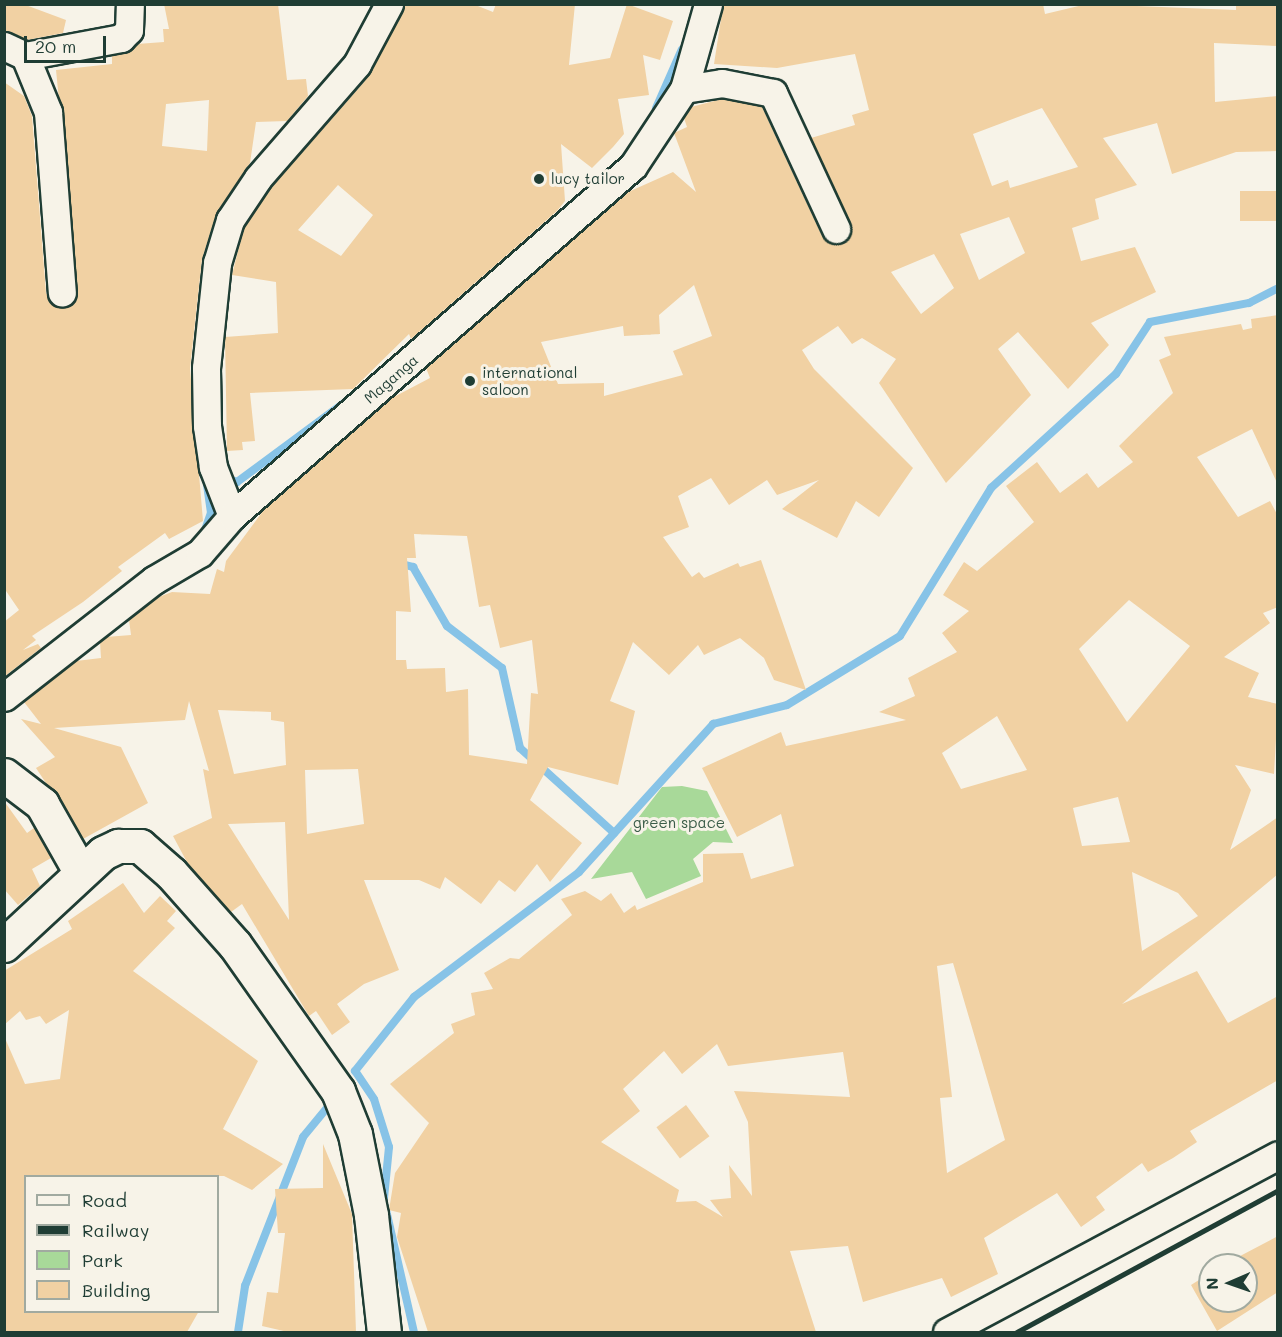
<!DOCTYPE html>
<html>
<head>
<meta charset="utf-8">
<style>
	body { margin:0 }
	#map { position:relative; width:1282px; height:1337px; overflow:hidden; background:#f7f3e8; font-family:Mali,sans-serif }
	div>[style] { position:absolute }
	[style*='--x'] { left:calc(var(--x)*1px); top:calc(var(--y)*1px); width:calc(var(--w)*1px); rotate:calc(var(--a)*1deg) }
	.green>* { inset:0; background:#a8d999 }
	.stream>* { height:8px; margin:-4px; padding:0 4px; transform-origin:4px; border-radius:4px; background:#87c3e7 }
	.building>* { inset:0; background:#f1d1a3; transform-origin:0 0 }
	.roads { filter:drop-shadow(2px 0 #1f3d34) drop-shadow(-2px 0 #1f3d34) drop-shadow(0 2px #1f3d34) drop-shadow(0 -2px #1f3d34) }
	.minor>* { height:27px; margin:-13.5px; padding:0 13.5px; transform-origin:13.5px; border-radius:13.5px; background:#f7f3e8 }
	.tertiary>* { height:33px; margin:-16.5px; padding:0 16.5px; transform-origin:16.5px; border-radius:16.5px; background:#f7f3e8 }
	.rail>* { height:4.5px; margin:-2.25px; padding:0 2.25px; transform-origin:2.25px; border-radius:2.25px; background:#1f3d34 }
	.dots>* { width:16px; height:16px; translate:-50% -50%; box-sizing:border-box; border:3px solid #f7f3e8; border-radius:50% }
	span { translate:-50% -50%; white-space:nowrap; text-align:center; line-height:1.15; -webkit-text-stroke:6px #f7f3e8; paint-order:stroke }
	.poi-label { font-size:15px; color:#1f3d34 }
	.left { translate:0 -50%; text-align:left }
	.street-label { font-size:15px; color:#1f3d34 }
	.park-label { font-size:15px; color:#3a5c48 }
	.frame { position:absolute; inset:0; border:6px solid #1f3d34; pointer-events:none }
	.legend { position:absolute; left:24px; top:1175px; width:195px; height:138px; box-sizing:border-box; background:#f7f3e8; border:2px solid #a1aaa0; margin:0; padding:8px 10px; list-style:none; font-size:18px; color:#1f3d34 }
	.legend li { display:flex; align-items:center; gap:12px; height:30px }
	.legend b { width:30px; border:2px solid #a1aaa0 }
	.north { position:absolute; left:1198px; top:1253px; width:60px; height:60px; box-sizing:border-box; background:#f7f3e8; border:2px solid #a1aaa0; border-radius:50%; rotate:268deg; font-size:16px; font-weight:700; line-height:24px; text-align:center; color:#1f3d34 }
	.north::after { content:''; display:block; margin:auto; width:21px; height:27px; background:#1f3d34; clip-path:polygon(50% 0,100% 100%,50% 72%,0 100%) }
	.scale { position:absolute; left:24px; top:36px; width:82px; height:27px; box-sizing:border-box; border:3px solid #1f3d34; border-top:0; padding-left:8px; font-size:18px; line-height:21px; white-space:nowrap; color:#1f3d34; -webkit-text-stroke:4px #f7f3e8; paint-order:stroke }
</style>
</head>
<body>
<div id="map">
	<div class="green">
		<i style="clip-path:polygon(682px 786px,707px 791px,733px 843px,713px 842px,693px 859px,701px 876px,646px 899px,632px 872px,591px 879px,662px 787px)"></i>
	</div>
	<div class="stream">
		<i style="--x:656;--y:108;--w:64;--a:-66.2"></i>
		<i style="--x:225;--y:477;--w:13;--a:23"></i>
		<i style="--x:237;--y:482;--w:138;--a:-36.5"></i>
		<i style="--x:205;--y:530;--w:18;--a:-71"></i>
		<i style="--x:211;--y:513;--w:34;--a:-98"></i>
		<i style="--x:398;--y:563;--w:16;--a:15"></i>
		<i style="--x:413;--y:567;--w:68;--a:60"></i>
		<i style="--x:447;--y:626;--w:69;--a:37.4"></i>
		<i style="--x:502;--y:668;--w:82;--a:77.3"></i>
		<i style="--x:520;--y:748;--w:127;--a:42.1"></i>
		<i style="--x:384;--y:1198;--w:51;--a:-84.4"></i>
		<i style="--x:389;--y:1147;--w:50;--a:-107.4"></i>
		<i style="--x:374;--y:1099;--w:34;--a:-124"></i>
		<i style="--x:355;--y:1071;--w:95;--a:-51.4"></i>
		<i style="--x:414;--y:997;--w:207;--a:-37.1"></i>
		<i style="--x:579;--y:872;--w:200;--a:-47.8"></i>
		<i style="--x:713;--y:724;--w:76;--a:-14.4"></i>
		<i style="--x:787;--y:705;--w:132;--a:-31.4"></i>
		<i style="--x:900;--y:636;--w:174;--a:-58.4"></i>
		<i style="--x:991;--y:488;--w:169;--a:-42.4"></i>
		<i style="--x:1116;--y:374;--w:62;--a:-56.8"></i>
		<i style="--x:1150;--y:322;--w:101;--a:-10.9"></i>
		<i style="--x:1249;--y:303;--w:33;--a:-27"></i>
		<i style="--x:386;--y:1210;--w:125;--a:77.1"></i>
		<i style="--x:238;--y:1332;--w:47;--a:-81.3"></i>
		<i style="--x:245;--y:1286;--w:160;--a:-68.7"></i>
		<i style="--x:303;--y:1137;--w:44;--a:-50.5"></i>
	</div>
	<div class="building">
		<i style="clip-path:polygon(4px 4px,23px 4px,66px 20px,63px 33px,27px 40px,4px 31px)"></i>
		<i style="clip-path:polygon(evenodd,164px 4px,278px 4px,287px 80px,306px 79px,308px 96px,287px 121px,256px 122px,250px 163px,217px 212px,202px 259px,190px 368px,203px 521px,169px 539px,165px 533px,118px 567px,122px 571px,83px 602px,32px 636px,36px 640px,23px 650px,38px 644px,41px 648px,5px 676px,4px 622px,19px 610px,4px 588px,4px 82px,24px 96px,32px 116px,46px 293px,55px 306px,64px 308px,78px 291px,56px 70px,112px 64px,112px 56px,137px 44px,164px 42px,163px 29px,169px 29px,164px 4px,209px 100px,207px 151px,162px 146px,166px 104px,209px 100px)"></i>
		<i style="clip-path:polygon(evenodd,405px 4px,473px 4px,493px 12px,496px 4px,575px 4px,569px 65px,610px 58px,627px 4px,673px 21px,660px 60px,643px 55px,649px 95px,618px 99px,624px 134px,613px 147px,592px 168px,561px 144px,565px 201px,557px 211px,411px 339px,409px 334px,353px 389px,250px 393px,255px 441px,242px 442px,243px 450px,227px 451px,225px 337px,278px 333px,276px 282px,232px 275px,244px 227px,271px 188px,364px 82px,405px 4px,338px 185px,373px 215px,341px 256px,298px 230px,338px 185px)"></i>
		<i style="clip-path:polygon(evenodd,1043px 4px,1045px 14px,1087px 4px,1236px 10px,1236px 4px,1278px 4px,1278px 46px,1214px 43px,1215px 102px,1278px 96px,1278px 151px,1236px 152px,1172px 174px,1157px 123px,1103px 138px,1137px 185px,1095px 199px,1099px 219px,1072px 228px,1081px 261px,1135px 247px,1156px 292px,1091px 323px,1109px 345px,1068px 389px,1018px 332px,998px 349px,1031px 395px,946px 483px,879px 383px,896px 359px,862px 338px,852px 344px,838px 326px,802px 350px,814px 369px,913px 468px,879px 517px,856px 501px,837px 538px,782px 509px,819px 480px,777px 495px,767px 480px,729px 505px,711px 478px,678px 496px,689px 527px,663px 537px,692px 577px,699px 572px,704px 578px,738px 563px,740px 567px,761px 560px,806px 690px,774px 680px,764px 658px,740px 638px,704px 655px,698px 645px,669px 675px,633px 642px,610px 701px,635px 711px,618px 785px,548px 767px,530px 800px,582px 843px,550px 882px,537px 864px,515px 892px,499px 880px,481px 904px,445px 877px,440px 889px,419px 880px,364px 880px,399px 970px,364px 984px,337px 1004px,350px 1022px,332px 1035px,316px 1011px,309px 1016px,242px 904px,231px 912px,189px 866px,173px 836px,212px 818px,203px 769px,209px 771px,189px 701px,185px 720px,54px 728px,121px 747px,148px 803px,83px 839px,36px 768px,55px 757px,21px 719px,41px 724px,24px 702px,76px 661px,101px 658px,100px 642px,106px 637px,131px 635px,129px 620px,156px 598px,172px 592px,210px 594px,217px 569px,224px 572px,226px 561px,266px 507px,390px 399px,430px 378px,426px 368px,626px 193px,673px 172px,696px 192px,674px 133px,687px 127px,684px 118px,691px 107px,722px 99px,762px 107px,822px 236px,835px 245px,848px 238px,850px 222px,811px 138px,855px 125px,852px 115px,869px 110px,855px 54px,777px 68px,714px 64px,723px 6px,1043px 4px,1042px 108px,1078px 167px,1010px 188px,1008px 180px,992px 186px,973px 134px,1042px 108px,1043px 4px,1009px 217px,1025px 253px,979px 280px,960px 234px,1009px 217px,1043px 4px,934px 254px,954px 288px,921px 314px,891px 272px,934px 254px,1043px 4px,694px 285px,712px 336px,673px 351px,683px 375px,604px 396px,604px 383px,558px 384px,541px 342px,623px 326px,624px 336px,660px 334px,659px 315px,694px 285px,1043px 4px,414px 534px,467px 536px,479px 607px,490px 605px,500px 648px,532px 640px,538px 694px,531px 693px,527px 764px,469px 755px,468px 689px,446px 692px,445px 668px,407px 669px,406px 660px,396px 660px,396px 611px,411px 612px,407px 558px,416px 558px,414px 534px,1043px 4px,218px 710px,271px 712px,271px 720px,284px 722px,286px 765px,234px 774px,218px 710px,1043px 4px,358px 769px,364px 824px,307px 834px,305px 770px,358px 769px,1043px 4px,285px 822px,289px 920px,228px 824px,285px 822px)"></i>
		<i style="left:1278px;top:191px;width:30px;height:38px;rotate:90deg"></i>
		<i style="clip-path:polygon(evenodd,1278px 315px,1278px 485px,1252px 429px,1197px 457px,1238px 517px,1270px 501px,1278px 516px,1278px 607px,1263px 613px,1270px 623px,1224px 657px,1259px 673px,1248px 697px,1278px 704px,1274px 774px,1235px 765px,1251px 790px,1230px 850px,1278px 817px,1278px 874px,1122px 1004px,1197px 971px,1228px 1023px,1278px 996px,1278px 1080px,1190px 1131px,1197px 1142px,1173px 1158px,1148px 1172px,1142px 1163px,1096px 1197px,1105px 1210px,1081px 1227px,1057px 1193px,984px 1238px,998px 1274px,951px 1297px,942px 1278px,863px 1302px,848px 1246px,790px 1251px,816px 1332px,428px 1332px,397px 1237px,401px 1213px,389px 1210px,395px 1173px,429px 1123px,390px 1084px,454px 1033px,451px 1024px,475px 1015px,471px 993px,493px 989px,484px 973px,510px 958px,519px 959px,572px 915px,561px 899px,585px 891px,601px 901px,611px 893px,624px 913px,635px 905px,637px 910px,703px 882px,703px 854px,743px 853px,751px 879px,794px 866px,781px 814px,737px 837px,702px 768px,781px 732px,786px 746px,906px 720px,879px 712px,915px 696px,908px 678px,957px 652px,942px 633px,969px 611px,943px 595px,964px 562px,977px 571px,1034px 522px,1006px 486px,1037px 462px,1060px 493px,1087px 473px,1098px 488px,1133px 462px,1119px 446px,1173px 393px,1159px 360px,1171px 355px,1164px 337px,1241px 324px,1243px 330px,1252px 328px,1251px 319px,1278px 315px,1129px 600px,1190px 646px,1127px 722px,1079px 649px,1129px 600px,1278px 315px,997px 716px,1027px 770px,961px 789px,942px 753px,997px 716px,1278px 315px,1118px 797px,1130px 842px,1082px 846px,1073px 808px,1118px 797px,1278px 315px,1132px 872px,1178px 893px,1198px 916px,1142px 951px,1132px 872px,1278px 315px,953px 963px,1005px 1140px,947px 1173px,940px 1098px,952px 1097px,937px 966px,953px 963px,1278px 315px,717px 1044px,728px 1066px,843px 1052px,850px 1097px,734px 1091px,748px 1122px,752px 1196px,729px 1165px,731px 1198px,710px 1200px,723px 1217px,696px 1201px,676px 1202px,679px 1190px,601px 1142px,640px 1111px,623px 1089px,664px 1051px,682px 1074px,717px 1044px)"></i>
		<i style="clip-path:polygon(4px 801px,27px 833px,34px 828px,51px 858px,32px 869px,40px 886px,18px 905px,4px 889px)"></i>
		<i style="clip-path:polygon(123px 883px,144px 913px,160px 896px,176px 911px,167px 921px,175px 928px,133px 971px,258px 1061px,223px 1129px,283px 1164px,252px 1190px,224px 1176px,26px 1176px,26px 1311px,199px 1311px,187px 1332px,4px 1332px,4px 1036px,25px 1084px,60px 1079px,69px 1010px,46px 1024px,40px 1016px,26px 1020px,20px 1011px,4px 1025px,4px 971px,72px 929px,68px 921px)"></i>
		<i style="left:686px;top:1105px;width:39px;height:37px;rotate:53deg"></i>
		<i style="clip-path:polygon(323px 1144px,352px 1214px,356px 1332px,288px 1332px,262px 1326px,267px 1292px,278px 1293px,285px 1233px,278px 1233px,275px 1189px,323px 1188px)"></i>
		<i style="clip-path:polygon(1278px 1236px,1278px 1292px,1217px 1331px,1191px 1285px,1210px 1273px,1210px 1301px,1246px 1301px,1246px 1265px,1223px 1265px)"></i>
	</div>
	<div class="roads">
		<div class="minor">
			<i style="--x:4;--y:46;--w:23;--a:25"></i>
			<i style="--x:25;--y:56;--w:61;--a:67.7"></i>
			<i style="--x:48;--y:112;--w:181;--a:85.6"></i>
			<i style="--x:25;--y:56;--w:98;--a:-10.6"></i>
			<i style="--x:121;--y:38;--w:11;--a:-45"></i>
			<i style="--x:129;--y:30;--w:26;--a:-88"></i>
			<i style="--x:684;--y:89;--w:38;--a:-9"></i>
			<i style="--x:722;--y:83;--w:52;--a:11.1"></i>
			<i style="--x:773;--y:93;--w:150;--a:65.1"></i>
			<i style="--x:232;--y:516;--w:53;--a:-111.2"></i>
			<i style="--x:213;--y:467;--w:41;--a:-98.3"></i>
			<i style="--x:207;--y:426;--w:58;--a:-91"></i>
			<i style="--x:206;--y:368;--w:106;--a:-84"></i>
			<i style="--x:217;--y:263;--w:45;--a:-73.2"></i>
			<i style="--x:230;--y:220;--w:50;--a:-56.3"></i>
			<i style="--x:258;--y:178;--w:151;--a:-49"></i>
			<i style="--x:357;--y:64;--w:68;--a:-61.9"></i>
			<i style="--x:4;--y:697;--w:190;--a:-38"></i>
			<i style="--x:154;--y:580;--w:53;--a:-30.4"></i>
			<i style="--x:200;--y:553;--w:49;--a:-49.1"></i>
			<i style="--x:232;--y:516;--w:532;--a:-41.12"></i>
			<i style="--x:633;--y:166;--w:92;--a:-56.5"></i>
			<i style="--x:684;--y:89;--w:88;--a:-74.2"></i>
			<i style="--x:947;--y:1332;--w:375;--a:-28.1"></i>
		</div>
		<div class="tertiary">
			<i style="--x:4;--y:775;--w:48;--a:37.3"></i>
			<i style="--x:42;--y:804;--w:79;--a:60.5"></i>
			<i style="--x:4;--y:945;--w:135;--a:-42.9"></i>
			<i style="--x:103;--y:853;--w:17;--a:-25"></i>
			<i style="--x:118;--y:846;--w:22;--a:0"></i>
			<i style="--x:140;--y:846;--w:41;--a:41.1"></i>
			<i style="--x:171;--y:873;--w:96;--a:48.4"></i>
			<i style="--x:235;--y:945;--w:179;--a:54.8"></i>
			<i style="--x:338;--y:1091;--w:46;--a:68.4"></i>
			<i style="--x:355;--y:1134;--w:83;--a:78.8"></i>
			<i style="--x:371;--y:1215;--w:118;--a:83.7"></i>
		</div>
	</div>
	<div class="rail">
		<i style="--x:1017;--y:1332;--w:297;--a:-28.5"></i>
	</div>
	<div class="dots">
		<i style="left:539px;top:179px;background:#1f3d34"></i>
		<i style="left:470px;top:381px;background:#1f3d34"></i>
	</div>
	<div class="poi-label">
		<span class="left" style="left:551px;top:179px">lucy tailor</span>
		<span class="left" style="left:482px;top:381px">international<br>saloon</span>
	</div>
	<div class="street-label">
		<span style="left:391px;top:379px;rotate:-41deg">Maganga</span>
	</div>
	<div class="park-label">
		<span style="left:679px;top:823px">green space</span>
	</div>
	<div class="frame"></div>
	<ul class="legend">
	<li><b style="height:8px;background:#f7f3e8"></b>Road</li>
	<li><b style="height:8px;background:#1f3d34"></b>Railway</li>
	<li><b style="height:16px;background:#a8d999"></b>Park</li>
	<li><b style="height:16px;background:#f1d1a3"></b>Building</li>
	</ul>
	<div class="north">N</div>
	<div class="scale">20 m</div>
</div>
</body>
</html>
